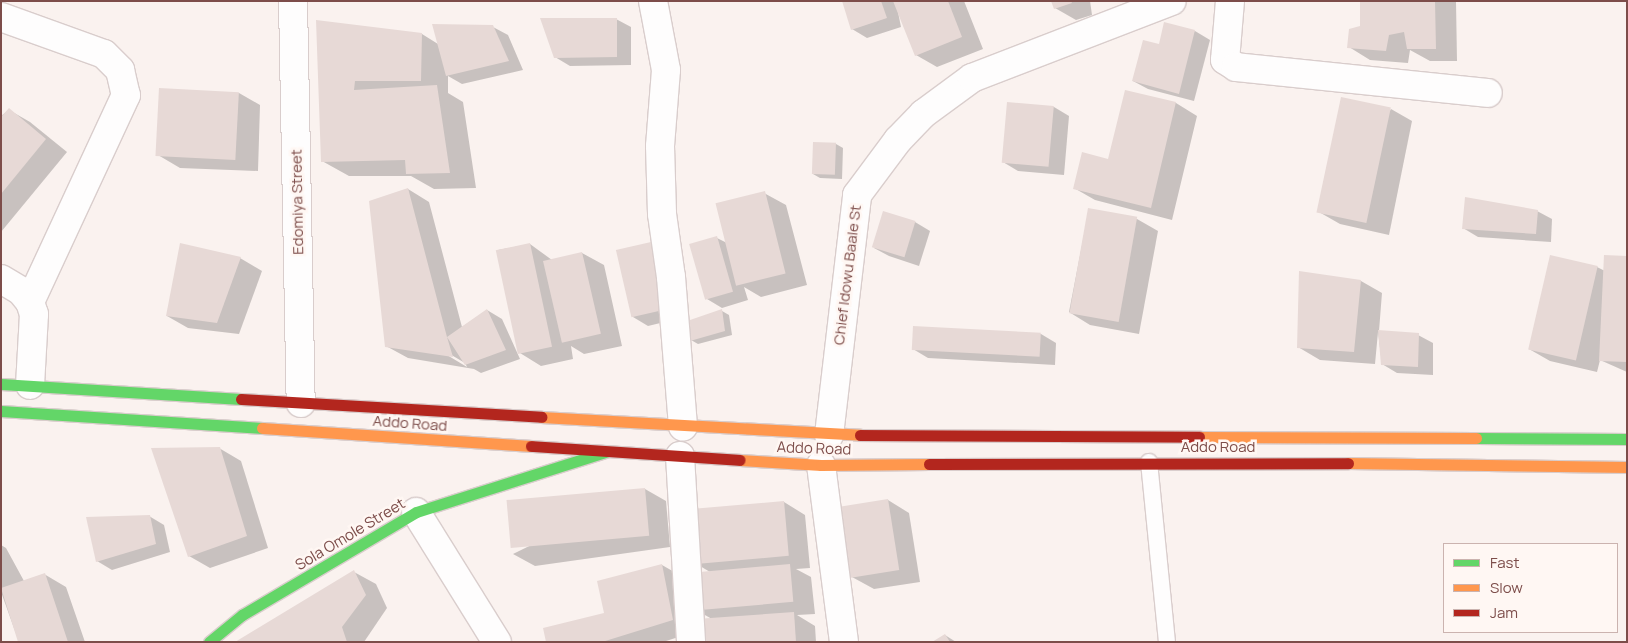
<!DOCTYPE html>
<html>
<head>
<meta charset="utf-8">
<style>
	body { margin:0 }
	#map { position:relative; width:1628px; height:643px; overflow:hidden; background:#faf2ef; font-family:Manrope,sans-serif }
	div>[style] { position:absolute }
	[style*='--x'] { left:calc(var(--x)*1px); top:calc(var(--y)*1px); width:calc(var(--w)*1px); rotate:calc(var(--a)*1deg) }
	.shadow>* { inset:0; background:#0003 }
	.building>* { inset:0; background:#e7d9d6; transform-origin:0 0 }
	.roads { filter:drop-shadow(1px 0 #d9cdcc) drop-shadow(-1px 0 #d9cdcc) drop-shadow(0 1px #d9cdcc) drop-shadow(0 -1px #d9cdcc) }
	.lane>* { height:16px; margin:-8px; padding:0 8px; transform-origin:8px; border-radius:8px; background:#fefdfd }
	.street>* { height:28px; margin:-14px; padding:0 14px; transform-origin:14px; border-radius:14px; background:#fefdfd }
	.fast>* { height:11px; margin:-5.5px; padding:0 5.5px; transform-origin:5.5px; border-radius:5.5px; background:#63d668 }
	.slow>* { height:11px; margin:-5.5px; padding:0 5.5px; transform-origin:5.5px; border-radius:5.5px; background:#ff974d }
	.jam>* { height:11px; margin:-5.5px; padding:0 5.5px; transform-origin:5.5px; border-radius:5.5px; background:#b3261e }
	span { translate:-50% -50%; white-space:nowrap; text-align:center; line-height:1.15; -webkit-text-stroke:5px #fff7f3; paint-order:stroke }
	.street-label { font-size:15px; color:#7d4d4a }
	.frame { position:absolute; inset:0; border:2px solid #7d4d4a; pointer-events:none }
	.legend { position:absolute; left:1443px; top:543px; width:175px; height:90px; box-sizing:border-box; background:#fff7f3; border:1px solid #cbb3af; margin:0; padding:6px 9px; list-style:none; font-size:15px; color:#7d4d4a }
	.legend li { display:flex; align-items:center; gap:10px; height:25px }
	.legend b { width:25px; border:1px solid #cbb3af }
</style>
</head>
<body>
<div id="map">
	<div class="shadow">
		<i style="clip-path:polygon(843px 1px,964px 1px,983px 49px,937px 67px,916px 55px,897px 7px,901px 27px,867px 38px,852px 29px)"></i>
		<i style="clip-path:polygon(1053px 1px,1090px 1px,1092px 15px,1076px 20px,1055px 8px)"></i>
		<i style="clip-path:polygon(1361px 1px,1456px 1px,1457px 61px,1430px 61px,1410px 50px,1408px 63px,1370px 60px,1349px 47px,1361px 27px)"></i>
		<i style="clip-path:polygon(616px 19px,631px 27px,631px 65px,570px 66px,555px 57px)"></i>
		<i style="clip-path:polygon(317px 21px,422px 34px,438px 44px,493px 27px,508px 35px,523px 70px,462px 84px,448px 76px,448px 93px,463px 102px,476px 188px,434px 189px,411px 176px,349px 176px,322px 161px)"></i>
		<i style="clip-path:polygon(1195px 31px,1210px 40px,1194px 101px,1148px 89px,1133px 81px,1159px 45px)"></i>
		<i style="clip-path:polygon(161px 90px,239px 93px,260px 105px,258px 171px,180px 168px,158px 155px)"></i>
		<i style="clip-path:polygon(1126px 91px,1176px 103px,1197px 116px,1172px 220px,1095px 200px,1074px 188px,1109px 160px)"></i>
		<i style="clip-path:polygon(1008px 103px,1054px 107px,1069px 116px,1064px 175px,1018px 171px,1003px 162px)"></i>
		<i style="clip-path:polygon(1391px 109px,1412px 121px,1389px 235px,1340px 224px,1319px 212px)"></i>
		<i style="clip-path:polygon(9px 110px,30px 122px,67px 152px,1px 232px,1px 116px)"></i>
		<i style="clip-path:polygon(815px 143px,836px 144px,843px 148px,842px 179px,820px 178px,813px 174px)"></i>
		<i style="clip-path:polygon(evenodd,408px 189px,429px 202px,462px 327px,487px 310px,502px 319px,520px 359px,481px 373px,474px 369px,408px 358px,386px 346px,408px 189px,448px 353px,465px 363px,467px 367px,447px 355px,448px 353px)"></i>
		<i style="clip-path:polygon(764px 193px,786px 205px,807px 285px,761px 297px,744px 287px,748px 300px,722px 308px,707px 299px,717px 238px,729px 244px)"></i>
		<i style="clip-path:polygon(1089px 209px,1137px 219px,1158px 231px,1139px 334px,1090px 325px,1069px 312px)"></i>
		<i style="clip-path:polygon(1537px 211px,1552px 219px,1551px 242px,1478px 237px,1463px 228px)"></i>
		<i style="clip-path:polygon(884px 213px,915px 222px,930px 231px,919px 266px,889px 256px,874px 248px)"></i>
		<i style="clip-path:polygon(650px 243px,665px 252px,681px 318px,648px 326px,633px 317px)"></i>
		<i style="clip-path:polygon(530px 244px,552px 260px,582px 253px,604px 265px,622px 346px,584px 354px,571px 346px,573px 359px,541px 366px,520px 353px,498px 250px)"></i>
		<i style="clip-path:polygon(240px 258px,262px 271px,239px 334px,188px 328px,167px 316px)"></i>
		<i style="clip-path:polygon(1627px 258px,1627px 372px,1600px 360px,1597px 372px,1550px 361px,1529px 349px,1597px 267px,1605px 271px)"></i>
		<i style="clip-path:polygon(1300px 273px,1361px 281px,1382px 293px,1379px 331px,1418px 335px,1433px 343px,1433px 375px,1397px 373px,1382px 364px,1378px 332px,1375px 364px,1320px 360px,1298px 347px)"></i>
		<i style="clip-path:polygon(722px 311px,729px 315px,732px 335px,698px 344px,691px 340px)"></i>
		<i style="clip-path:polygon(914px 327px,1041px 334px,1056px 343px,1055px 365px,928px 358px,913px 349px)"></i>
		<i style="clip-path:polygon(219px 448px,241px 461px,268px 548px,210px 568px,189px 556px)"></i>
		<i style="clip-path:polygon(645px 489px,666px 501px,670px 547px,535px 566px,513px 554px)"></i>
		<i style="clip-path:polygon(888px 500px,909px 513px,920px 582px,874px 589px,852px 577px)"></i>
		<i style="clip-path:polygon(784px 502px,805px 515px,810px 568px,796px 569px,811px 577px,815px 614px,797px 615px,815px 626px,816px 642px,699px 642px,712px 619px,696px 610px,710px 572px,695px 563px)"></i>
		<i style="clip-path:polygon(149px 516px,164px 525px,170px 552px,112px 570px,97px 561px)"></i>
		<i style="clip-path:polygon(1px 545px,6px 548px,24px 581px,44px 574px,66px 587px,85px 642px,19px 642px,1px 592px)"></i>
		<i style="clip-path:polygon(662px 565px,683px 577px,694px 632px,663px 642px,547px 642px,606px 614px)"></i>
		<i style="clip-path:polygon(354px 572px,376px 584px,387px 608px,364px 642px,237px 642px)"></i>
		<i style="clip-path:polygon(945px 635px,956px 642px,934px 642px)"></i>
	</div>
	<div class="building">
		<i style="clip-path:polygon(842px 1px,881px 1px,887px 18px,851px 30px)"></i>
		<i style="clip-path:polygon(893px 1px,948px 1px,962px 37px,915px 56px)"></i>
		<i style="clip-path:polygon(1051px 1px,1071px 1px,1072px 3px,1054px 9px)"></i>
		<i style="clip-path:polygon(1360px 1px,1435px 1px,1436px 49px,1407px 49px,1404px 32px,1389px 35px,1386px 51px,1347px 48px,1349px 29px,1360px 26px)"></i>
		<i style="clip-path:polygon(540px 18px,617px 18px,617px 57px,554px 58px)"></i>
		<i style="clip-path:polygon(316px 20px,422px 33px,421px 81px,355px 81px,354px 90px,437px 85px,450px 173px,406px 174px,405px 160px,321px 162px)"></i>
		<i style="clip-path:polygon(1164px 22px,1195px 30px,1179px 94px,1132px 81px,1143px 40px,1159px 44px)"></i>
		<i style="clip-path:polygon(432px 24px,493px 25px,509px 61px,446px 76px)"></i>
		<i style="left:159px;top:88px;width:80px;height:68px;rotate:3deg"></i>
		<i style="clip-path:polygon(1125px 90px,1176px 102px,1151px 208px,1073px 189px,1082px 152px,1108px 159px)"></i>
		<i style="left:1341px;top:97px;width:51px;height:118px;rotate:12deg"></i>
		<i style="left:1007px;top:102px;width:47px;height:61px;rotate:5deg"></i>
		<i style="clip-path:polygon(9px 108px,46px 139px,1px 194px,1px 117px)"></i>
		<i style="left:813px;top:142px;width:23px;height:32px;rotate:2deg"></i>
		<i style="clip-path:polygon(408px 188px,447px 337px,487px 309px,506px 350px,465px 365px,447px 337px,453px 357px,385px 347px,369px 201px)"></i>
		<i style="left:765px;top:191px;width:85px;height:51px;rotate:76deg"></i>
		<i style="clip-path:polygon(1465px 197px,1538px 210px,1536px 234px,1462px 229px)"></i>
		<i style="left:1088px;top:208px;width:50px;height:107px;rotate:10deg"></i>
		<i style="left:883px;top:211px;width:34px;height:38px;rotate:17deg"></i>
		<i style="left:717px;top:236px;width:58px;height:29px;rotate:74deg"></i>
		<i style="left:651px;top:242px;width:69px;height:36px;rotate:77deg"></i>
		<i style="clip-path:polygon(180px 243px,241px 257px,217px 323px,166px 316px)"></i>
		<i style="left:530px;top:243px;width:106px;height:35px;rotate:78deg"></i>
		<i style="left:582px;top:252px;width:84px;height:40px;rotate:77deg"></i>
		<i style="left:1550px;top:255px;width:49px;height:97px;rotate:13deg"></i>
		<i style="clip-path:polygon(1604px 255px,1627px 256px,1627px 362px,1599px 361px)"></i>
		<i style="clip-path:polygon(1299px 271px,1361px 280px,1354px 352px,1297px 348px)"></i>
		<i style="clip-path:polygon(722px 309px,725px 331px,690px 341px,690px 320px)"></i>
		<i style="left:913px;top:326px;width:128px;height:24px;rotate:3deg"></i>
		<i style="clip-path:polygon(1378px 330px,1419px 333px,1418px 367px,1381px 365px)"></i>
		<i style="clip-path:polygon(220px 447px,247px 536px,188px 557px,151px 448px)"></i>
		<i style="left:645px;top:488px;width:48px;height:139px;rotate:85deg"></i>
		<i style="left:888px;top:499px;width:72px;height:49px;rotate:81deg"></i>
		<i style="left:784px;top:501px;width:55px;height:96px;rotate:85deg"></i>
		<i style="clip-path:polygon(150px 515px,156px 544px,96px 562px,86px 517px)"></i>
		<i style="clip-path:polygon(662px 564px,673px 620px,602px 642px,546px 642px,543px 628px,604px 613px,597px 581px)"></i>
		<i style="left:790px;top:564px;width:38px;height:99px;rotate:85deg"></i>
		<i style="clip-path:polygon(354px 570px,366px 595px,342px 627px,347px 642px,235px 642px)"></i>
		<i style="clip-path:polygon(45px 573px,68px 642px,18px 642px,1px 588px)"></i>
		<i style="clip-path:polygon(794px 612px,796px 642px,697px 642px,696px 619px)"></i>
		<i style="clip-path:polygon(945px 634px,950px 642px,932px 642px)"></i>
	</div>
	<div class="roads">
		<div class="lane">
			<i style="--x:1149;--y:462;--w:181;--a:84.3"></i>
		</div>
		<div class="street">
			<i style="--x:293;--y:1;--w:402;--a:88.9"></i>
			<i style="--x:653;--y:1;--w:70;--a:79.3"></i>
			<i style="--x:666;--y:70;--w:76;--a:94.5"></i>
			<i style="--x:660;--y:146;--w:68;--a:88.3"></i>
			<i style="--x:662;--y:214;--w:64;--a:81.9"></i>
			<i style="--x:671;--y:277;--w:150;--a:85.4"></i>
			<i style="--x:1230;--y:1;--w:59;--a:94.8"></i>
			<i style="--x:1225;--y:60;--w:13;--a:32"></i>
			<i style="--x:1236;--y:67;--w:253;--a:5.9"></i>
			<i style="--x:1;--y:17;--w:109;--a:19.8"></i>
			<i style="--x:104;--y:54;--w:23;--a:45"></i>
			<i style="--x:120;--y:70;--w:26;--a:77"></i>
			<i style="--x:126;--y:95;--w:228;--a:114.9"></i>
			<i style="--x:1;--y:279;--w:23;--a:31"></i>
			<i style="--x:21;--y:291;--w:14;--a:51"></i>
			<i style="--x:30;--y:302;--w:13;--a:72"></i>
			<i style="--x:34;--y:314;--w:71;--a:93.2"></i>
			<i style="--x:829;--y:435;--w:242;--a:-83.3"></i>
			<i style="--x:857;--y:195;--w:69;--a:-53.3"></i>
			<i style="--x:898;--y:140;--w:36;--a:-46"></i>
			<i style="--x:923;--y:114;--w:61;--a:-36.3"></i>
			<i style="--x:972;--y:78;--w:214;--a:-21.1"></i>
			<i style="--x:680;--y:456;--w:186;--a:86.6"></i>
			<i style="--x:821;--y:465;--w:178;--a:82.6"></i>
			<i style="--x:416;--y:512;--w:153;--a:58.1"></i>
		</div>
		<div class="fast">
			<i style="--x:1;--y:384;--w:240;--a:3.6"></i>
			<i style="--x:1;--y:411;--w:262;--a:3.7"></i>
			<i style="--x:1476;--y:438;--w:151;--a:0.4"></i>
			<i style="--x:209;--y:642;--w:43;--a:-39.3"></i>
			<i style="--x:242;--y:615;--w:202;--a:-30.6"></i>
			<i style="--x:416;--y:512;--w:198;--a:-17.6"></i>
		</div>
		<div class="slow">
			<i style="--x:541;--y:417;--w:320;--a:3.2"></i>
			<i style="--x:262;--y:428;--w:270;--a:3.8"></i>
			<i style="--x:1199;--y:437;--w:277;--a:0.2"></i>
			<i style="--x:740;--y:460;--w:81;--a:3.5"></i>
			<i style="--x:821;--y:465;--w:108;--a:-0.5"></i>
			<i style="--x:1348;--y:463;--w:279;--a:0.8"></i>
		</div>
		<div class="jam">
			<i style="--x:241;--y:399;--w:301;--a:3.4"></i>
			<i style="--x:860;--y:435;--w:339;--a:0.3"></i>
			<i style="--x:531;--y:446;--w:209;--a:3.8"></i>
			<i style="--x:929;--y:464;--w:419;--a:-0.1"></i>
		</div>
	</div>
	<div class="street-label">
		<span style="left:297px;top:202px;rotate:-91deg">Edomiya Street</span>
		<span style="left:847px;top:275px;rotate:-83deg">Chief Idowu Baale St</span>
		<span style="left:410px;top:423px;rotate:4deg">Addo Road</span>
		<span style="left:1218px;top:447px">Addo Road</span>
		<span style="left:814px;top:448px;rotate:2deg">Addo Road</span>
		<span style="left:350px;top:534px;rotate:-31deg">Sola Omole Street</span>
	</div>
	<div class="frame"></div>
	<ul class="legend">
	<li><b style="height:6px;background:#63d668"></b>Fast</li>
	<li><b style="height:6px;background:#ff974d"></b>Slow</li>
	<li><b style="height:6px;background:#b3261e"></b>Jam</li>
	</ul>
</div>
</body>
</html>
